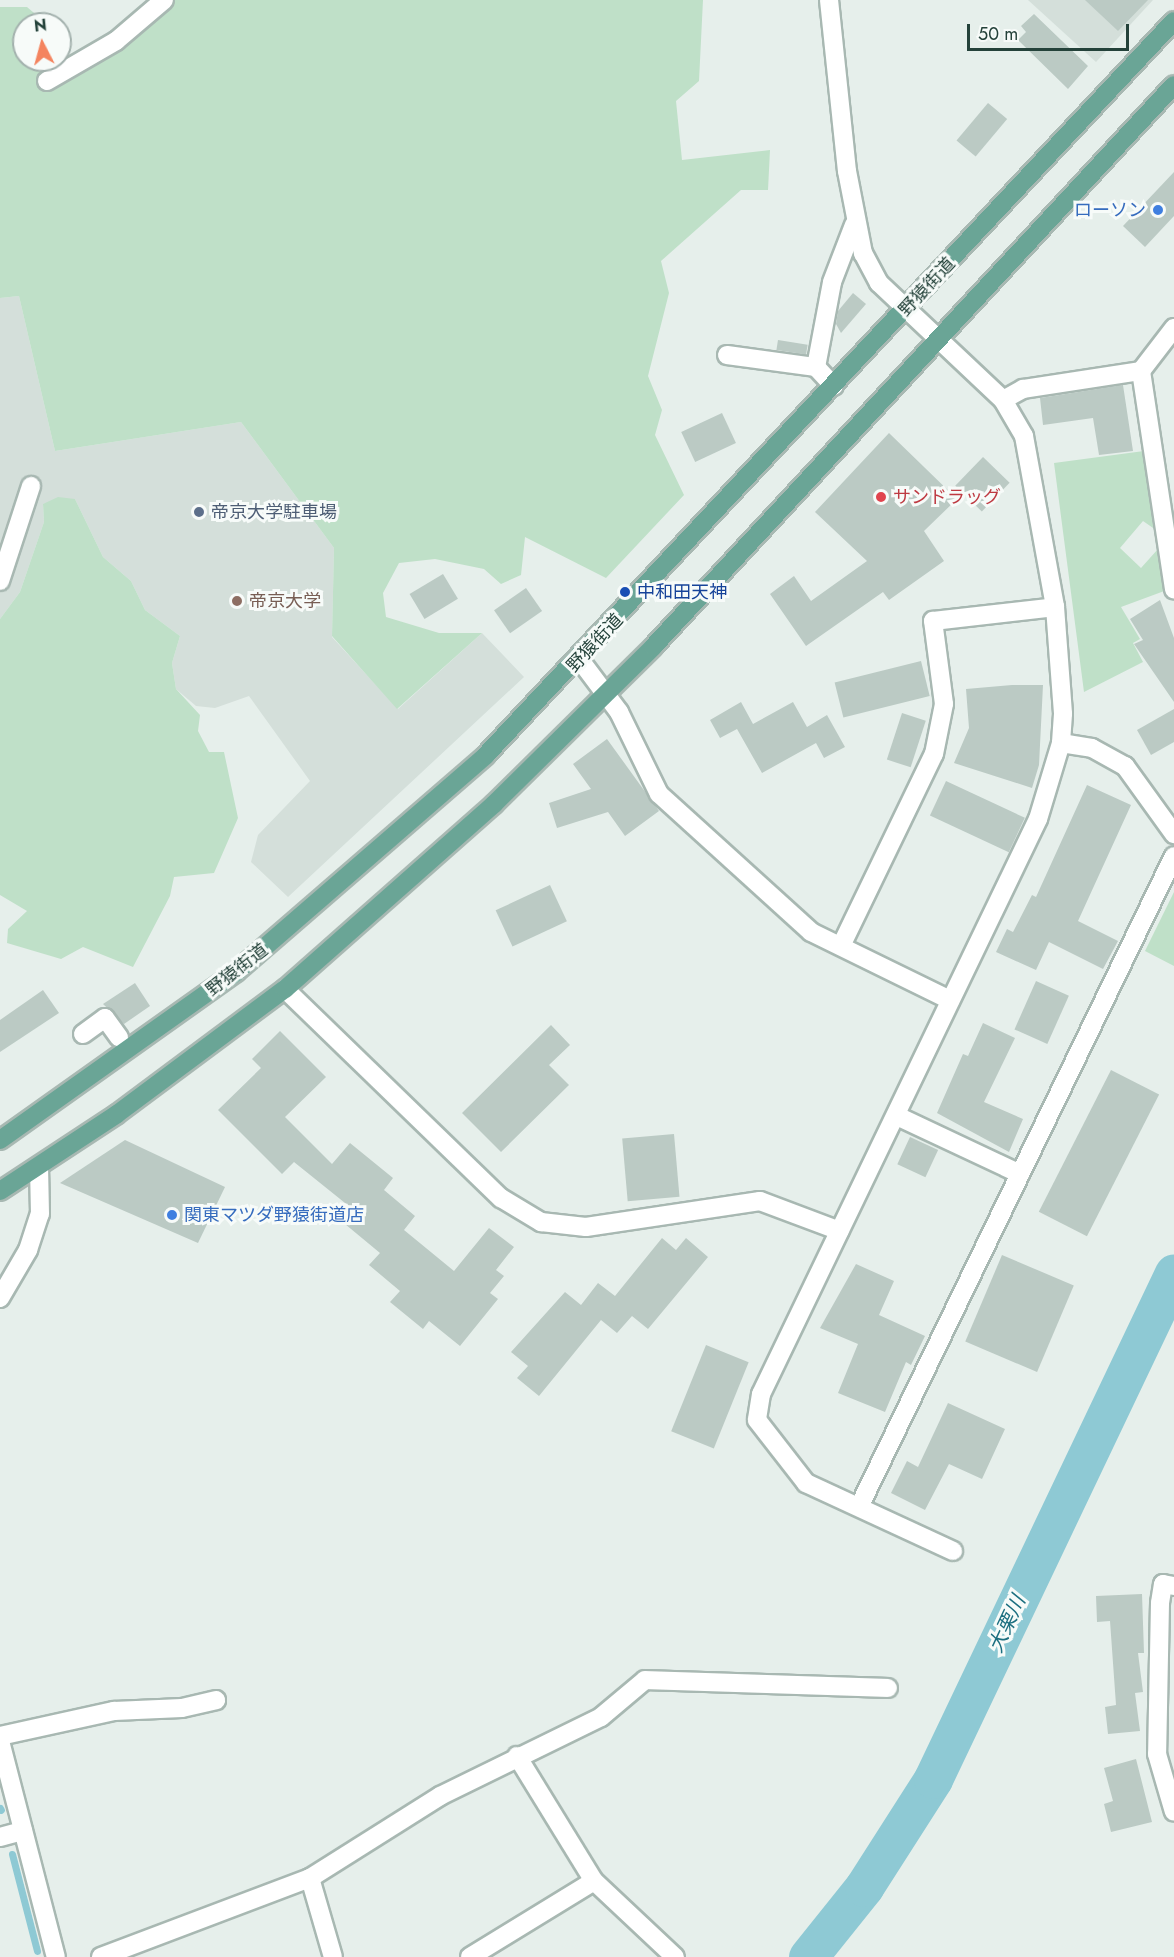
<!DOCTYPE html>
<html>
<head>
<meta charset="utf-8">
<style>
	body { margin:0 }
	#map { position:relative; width:1174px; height:1957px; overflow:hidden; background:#e6efeb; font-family:Jost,"Noto Sans JP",sans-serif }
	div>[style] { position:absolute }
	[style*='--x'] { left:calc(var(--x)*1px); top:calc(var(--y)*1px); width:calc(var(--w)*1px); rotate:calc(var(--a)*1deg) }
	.built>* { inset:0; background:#d4dfda }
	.green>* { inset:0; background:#bfe0c8 }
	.stream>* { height:7px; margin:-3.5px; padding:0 3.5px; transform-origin:3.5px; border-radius:3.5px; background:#8ec9d4 }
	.river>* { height:39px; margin:-19.5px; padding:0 19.5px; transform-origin:19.5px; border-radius:19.5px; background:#8ec9d4 }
	.building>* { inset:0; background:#bbcac4; transform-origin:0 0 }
	.roads { filter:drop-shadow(2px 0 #a8b8b2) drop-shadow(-2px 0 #a8b8b2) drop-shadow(0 2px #a8b8b2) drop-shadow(0 -2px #a8b8b2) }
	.pedestrian>* { height:18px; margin:-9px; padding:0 9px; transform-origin:9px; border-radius:9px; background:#fff }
	.minor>* { height:18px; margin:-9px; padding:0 9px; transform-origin:9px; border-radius:9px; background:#fff }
	.tertiary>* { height:18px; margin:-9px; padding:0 9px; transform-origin:9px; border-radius:9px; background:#fff }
	.primary>* { height:18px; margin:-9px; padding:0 9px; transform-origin:9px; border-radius:9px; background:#6aa596 }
	.dots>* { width:16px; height:16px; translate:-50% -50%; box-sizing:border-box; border:3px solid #f7fbf9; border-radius:50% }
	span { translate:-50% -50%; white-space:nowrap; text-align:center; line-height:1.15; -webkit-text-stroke:6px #f7fbf9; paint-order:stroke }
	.shop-label { font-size:18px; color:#366cbe }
	.right { translate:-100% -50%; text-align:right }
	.left { translate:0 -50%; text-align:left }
	.street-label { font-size:18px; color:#24423a }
	.health-label { font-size:18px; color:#be3a42 }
	.service-label { font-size:18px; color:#4e5e75 }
	.transit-label { font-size:18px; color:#164399 }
	.education-label { font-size:18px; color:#785e54 }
	.water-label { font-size:20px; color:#1c6f80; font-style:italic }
	.north { position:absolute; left:12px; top:12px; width:60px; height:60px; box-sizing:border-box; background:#f7fbf9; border:2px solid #a3b1ad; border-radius:50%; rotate:354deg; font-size:16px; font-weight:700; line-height:24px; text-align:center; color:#24423a }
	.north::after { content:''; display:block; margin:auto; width:21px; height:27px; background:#f4845f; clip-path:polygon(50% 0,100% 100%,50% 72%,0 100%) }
	.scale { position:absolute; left:967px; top:24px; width:162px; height:27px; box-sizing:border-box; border:3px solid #24423a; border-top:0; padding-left:8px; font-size:18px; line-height:21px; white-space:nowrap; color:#24423a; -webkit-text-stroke:4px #f7fbf9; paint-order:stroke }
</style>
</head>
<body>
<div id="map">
	<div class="built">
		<i style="clip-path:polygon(1028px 0,1153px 0,1096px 62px)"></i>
		<i style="clip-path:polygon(19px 296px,55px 451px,241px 422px,334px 548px,332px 637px,398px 709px,482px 633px,524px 677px,288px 897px,251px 862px,258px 835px,310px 781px,249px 696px,215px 708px,196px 706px,176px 689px,172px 663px,180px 636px,145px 610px,131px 581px,103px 557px,75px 499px,43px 504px,44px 522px,20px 592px,0 619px,0 298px)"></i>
	</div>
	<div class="green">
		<i style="clip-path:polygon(174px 0,703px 0,699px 81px,676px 101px,682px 160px,770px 150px,768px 190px,741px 190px,661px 261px,669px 293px,648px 376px,662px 410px,655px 435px,684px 495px,606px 578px,525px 537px,521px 575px,501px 584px,484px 569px,435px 559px,399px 563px,383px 593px,386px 617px,439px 633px,482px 633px,397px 709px,332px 636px,334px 548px,241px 422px,55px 451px,19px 296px,0 298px,0 7px,27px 7px,47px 24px,24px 24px,24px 60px,51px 60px,49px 87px,120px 46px)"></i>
		<i style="clip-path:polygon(1144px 451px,1156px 530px,1143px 521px,1120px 548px,1141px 568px,1158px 549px,1167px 590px,1121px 607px,1140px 639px,1133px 643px,1143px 662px,1084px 692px,1054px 463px)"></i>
		<i style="clip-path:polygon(58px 497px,75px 499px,103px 557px,131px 581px,145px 610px,180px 636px,172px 663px,176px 689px,200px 715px,198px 731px,209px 752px,224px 752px,238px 818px,214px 873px,174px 877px,170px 896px,133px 967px,83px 947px,61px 959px,7px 943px,8px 929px,27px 911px,0 895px,0 619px,20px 592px,44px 522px,43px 504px)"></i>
		<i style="clip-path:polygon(1174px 892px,1174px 966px,1145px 951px)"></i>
	</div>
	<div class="stream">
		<i style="--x:0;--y:1808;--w:2;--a:63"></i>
		<i style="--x:12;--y:1854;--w:100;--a:75.5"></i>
	</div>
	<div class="river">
		<i style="--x:808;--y:1957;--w:90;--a:-51.3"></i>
		<i style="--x:864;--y:1887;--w:128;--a:-57.4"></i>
		<i style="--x:933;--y:1779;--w:560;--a:-64.53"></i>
	</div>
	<div class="building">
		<i style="clip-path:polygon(1085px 0,1148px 0,1118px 31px)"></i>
		<i style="clip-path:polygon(1034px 14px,1088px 66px,1068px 89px,1018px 40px,1026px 32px,1021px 26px)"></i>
		<i style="left:988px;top:103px;width:25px;height:49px;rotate:40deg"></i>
		<i style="clip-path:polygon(1174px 172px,1174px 216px,1145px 247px,1123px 226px)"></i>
		<i style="clip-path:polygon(853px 293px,866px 304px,841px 333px,836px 324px,838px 311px)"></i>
		<i style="left:778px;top:340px;width:30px;height:10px;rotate:9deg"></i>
		<i style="clip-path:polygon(1123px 385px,1133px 451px,1099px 455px,1093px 418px,1043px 425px,1040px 398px)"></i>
		<i style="left:722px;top:413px;width:33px;height:45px;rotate:65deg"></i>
		<i style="clip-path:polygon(889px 433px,957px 499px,924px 531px,944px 561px,889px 600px,883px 592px,806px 646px,770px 594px,794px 576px,811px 601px,867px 561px,815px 512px)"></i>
		<i style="left:983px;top:457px;width:37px;height:40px;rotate:44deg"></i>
		<i style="left:443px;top:574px;width:29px;height:39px;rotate:59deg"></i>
		<i style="left:526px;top:588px;width:28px;height:39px;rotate:55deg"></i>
		<i style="clip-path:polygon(1160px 600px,1174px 638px,1174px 702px,1134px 644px,1143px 640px,1130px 619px)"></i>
		<i style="left:921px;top:661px;width:36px;height:89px;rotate:76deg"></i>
		<i style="clip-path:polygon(1012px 685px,1043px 685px,1039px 765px,1032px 788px,954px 763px,969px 728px,966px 689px)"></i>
		<i style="clip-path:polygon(741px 702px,753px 724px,793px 702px,807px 727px,827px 715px,845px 747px,824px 758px,816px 743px,762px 773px,737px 729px,720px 738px,710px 720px)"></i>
		<i style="clip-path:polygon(1174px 709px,1174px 742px,1151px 755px,1137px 730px)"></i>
		<i style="left:902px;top:713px;width:25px;height:49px;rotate:18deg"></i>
		<i style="clip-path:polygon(607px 739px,659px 811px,625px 836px,608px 812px,557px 828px,549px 803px,591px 789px,573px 764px)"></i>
		<i style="left:946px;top:781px;width:87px;height:38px;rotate:25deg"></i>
		<i style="clip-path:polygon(1087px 785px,1131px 805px,1078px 921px,1118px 941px,1103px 969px,1049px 942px,1036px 970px,996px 952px,1007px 929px,1013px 932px,1032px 895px,1036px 897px)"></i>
		<i style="left:550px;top:885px;width:40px;height:60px;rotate:65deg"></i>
		<i style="left:1036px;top:981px;width:36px;height:53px;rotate:24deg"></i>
		<i style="clip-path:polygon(135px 983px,150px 1006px,124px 1024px,103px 1004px)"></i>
		<i style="clip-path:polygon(43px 990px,59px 1013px,0 1052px,0 1020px)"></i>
		<i style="clip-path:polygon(983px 1023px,1015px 1038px,984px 1102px,1023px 1119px,1009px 1152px,937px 1113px,963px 1054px,968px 1056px)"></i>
		<i style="clip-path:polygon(551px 1025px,570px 1045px,549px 1065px,569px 1085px,501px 1152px,462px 1113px)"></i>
		<i style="clip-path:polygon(280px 1031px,326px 1077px,285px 1117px,332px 1164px,350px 1143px,393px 1178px,384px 1190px,415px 1216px,404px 1230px,454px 1271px,489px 1228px,514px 1247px,496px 1270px,504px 1276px,490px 1293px,498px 1299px,460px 1346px,429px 1321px,423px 1329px,390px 1302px,400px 1291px,369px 1265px,380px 1253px,345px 1224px,355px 1211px,294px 1162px,282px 1174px,218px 1110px,261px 1068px,252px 1059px)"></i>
		<i style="left:1111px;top:1070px;width:54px;height:159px;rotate:27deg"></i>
		<i style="left:674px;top:1134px;width:63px;height:52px;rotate:85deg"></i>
		<i style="left:910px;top:1137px;width:31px;height:30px;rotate:25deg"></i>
		<i style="clip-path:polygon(125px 1140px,225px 1187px,198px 1243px,60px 1183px)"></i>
		<i style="clip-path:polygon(662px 1238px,676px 1250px,686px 1238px,708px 1257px,648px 1329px,632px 1316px,617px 1333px,601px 1320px,539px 1396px,517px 1378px,528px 1366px,511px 1352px,565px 1292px,581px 1305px,598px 1283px,615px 1296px)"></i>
		<i style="left:1002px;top:1255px;width:78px;height:94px;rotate:23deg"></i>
		<i style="clip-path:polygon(856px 1264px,894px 1281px,879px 1315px,925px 1336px,911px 1365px,906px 1362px,885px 1412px,838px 1393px,858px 1344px,820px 1328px)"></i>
		<i style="left:706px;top:1345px;width:46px;height:93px;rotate:22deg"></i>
		<i style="clip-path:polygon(948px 1403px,1005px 1429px,982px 1479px,949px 1464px,925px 1510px,891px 1493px,907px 1461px,918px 1467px)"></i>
		<i style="clip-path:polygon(1142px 1594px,1144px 1653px,1138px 1653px,1143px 1692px,1135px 1693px,1140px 1731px,1108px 1734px,1105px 1707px,1116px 1705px,1110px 1621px,1097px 1622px,1096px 1596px)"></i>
		<i style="clip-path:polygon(1136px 1759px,1152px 1822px,1111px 1832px,1104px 1804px,1113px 1801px,1104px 1768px)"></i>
	</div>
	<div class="roads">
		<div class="pedestrian">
			<i style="--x:0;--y:581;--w:100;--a:-71.9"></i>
			<i style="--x:83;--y:1034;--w:27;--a:-36"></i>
			<i style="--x:105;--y:1018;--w:24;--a:54"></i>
		</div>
		<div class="minor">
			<i style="--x:829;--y:0;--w:172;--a:84"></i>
			<i style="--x:847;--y:171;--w:84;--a:79"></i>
			<i style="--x:863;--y:253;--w:34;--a:62"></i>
			<i style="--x:879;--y:283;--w:170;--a:43.3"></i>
			<i style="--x:1003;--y:400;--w:42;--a:59.7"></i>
			<i style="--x:1024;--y:436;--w:174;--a:79.7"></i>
			<i style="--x:1055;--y:607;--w:107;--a:85.7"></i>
			<i style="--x:1063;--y:714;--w:29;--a:94"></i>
			<i style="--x:1061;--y:743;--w:79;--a:106.8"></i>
			<i style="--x:1038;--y:819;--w:638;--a:115.72"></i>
			<i style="--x:761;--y:1394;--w:26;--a:99"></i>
			<i style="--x:757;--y:1420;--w:80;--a:52.1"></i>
			<i style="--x:806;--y:1483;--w:162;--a:24.8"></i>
			<i style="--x:47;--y:81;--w:80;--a:-30.1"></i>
			<i style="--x:116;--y:41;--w:63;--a:-40.5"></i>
			<i style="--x:1174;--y:328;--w:54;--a:127.5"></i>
			<i style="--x:1141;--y:371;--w:221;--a:81.4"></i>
			<i style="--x:727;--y:355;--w:90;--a:7.7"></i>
			<i style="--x:816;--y:367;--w:26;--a:47"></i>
			<i style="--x:816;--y:367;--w:86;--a:-79.3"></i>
			<i style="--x:832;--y:282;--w:61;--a:-68.9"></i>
			<i style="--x:1003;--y:400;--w:23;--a:-29"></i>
			<i style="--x:1023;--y:389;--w:119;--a:-8.7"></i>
			<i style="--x:580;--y:660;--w:65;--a:53.1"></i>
			<i style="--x:619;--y:712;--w:91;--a:64"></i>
			<i style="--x:659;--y:794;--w:205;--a:42.2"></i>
			<i style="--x:811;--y:932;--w:155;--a:26.1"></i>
			<i style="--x:1061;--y:743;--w:31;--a:9"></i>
			<i style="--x:1092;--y:748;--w:38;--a:29"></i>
			<i style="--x:1125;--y:766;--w:84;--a:54.2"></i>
			<i style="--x:841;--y:946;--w:213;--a:-64.2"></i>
			<i style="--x:934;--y:754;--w:51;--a:-78.7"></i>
			<i style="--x:944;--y:704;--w:84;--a:-97.5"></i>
			<i style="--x:933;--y:621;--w:123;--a:-6.5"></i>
			<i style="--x:285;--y:989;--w:301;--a:44.1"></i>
			<i style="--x:501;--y:1198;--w:47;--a:31"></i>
			<i style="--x:541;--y:1222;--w:45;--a:6.3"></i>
			<i style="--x:586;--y:1227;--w:176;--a:-8.5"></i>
			<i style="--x:760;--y:1201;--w:85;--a:20.6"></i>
			<i style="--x:897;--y:1116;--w:136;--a:25.2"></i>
			<i style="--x:0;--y:1298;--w:56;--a:-59.7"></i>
			<i style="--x:28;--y:1250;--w:38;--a:-72"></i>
			<i style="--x:40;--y:1214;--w:48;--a:-91.2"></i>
			<i style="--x:859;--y:1507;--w:723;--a:-64.18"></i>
			<i style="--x:1174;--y:1586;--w:11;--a:-170"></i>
			<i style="--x:1163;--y:1584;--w:19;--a:99"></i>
			<i style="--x:1160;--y:1603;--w:151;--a:91.1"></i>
			<i style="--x:1157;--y:1754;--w:60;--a:73.7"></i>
			<i style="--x:0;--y:1736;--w:117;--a:-12.4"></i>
			<i style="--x:114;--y:1711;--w:68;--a:-2.5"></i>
			<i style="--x:182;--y:1708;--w:35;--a:-13"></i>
			<i style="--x:0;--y:1741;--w:223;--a:75.5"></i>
			<i style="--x:517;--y:1756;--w:147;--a:58.4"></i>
			<i style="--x:594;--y:1881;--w:111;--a:43.2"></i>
			<i style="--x:0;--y:1837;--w:24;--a:-15"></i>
			<i style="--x:310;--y:1878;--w:82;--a:73.8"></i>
			<i style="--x:101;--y:1957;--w:223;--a:-20.7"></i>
			<i style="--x:310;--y:1878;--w:154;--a:-32.2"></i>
			<i style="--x:440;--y:1796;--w:179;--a:-26.1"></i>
			<i style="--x:601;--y:1717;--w:57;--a:-40.1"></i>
			<i style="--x:645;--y:1680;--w:243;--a:1.9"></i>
		</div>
		<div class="tertiary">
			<i style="--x:470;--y:1957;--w:145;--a:-31.5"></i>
		</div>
		<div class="primary">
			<i style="--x:0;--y:1140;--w:290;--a:-35.4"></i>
			<i style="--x:236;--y:972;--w:330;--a:-40.9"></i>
			<i style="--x:485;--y:756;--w:1007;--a:-46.85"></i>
			<i style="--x:0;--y:1191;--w:140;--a:-33.3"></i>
			<i style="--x:117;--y:1114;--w:209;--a:-36.7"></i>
			<i style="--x:285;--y:989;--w:279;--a:-41.5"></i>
			<i style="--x:494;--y:804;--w:223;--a:-44.6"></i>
			<i style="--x:653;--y:647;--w:766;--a:-47.17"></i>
		</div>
	</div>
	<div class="dots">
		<i style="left:1158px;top:210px;background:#3f7fe0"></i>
		<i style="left:881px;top:497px;background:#e0444e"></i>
		<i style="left:199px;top:512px;background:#5c6f8a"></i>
		<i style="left:625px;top:592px;background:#1a4fb4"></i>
		<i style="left:237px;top:601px;background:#8d6e63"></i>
		<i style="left:172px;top:1215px;background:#3f7fe0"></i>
	</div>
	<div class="shop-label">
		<span class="right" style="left:1146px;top:210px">ローソン</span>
		<span class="left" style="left:184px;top:1215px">関東マツダ野猿街道店</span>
	</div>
	<div class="street-label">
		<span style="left:927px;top:287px;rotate:-47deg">野猿街道</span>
		<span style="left:595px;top:643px;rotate:-47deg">野猿街道</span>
		<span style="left:237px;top:970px;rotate:-38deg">野猿街道</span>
	</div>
	<div class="health-label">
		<span class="left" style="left:893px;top:497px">サンドラッグ</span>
	</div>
	<div class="service-label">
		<span class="left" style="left:211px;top:512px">帝京大学駐車場</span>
	</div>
	<div class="transit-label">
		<span class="left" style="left:637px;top:592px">中和田天神</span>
	</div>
	<div class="education-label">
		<span class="left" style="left:249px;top:601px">帝京大学</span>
	</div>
	<div class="water-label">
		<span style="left:1007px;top:1624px;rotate:-65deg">大栗川</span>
	</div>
	<div class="north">N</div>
	<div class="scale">50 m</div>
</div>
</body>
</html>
